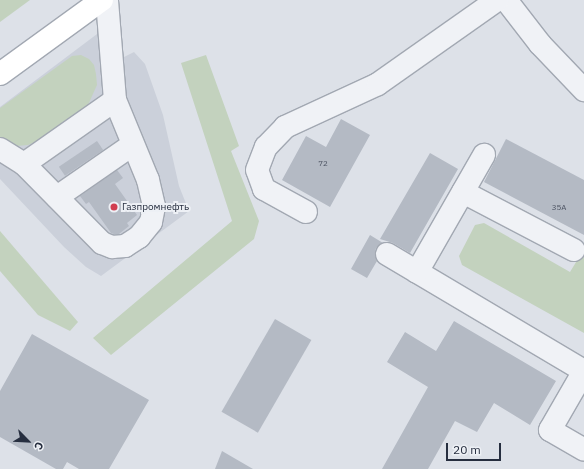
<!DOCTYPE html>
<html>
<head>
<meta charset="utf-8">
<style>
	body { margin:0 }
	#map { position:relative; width:584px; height:469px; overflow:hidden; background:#dde1e8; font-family:"IBM Plex Sans",sans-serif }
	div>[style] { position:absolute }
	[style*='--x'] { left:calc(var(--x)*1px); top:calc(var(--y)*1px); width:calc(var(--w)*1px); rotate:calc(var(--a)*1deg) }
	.built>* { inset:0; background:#cbd0da }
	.green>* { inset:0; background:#c3d2be }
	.building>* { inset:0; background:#b4bac4; transform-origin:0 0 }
	.roads { filter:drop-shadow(1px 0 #a2a8b2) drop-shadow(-1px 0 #a2a8b2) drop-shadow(0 1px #a2a8b2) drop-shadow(0 -1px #a2a8b2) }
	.minor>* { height:22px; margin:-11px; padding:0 11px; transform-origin:11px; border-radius:11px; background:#f0f2f6 }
	.major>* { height:22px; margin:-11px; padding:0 11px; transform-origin:11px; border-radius:11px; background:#fff }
	.dots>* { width:11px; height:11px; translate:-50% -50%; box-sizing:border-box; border:2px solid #edf0f5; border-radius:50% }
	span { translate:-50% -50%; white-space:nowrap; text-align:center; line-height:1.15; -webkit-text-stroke:4px #edf0f5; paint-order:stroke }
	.number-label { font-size:8px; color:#4a5160 }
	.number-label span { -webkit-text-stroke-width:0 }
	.poi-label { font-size:10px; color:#262e3f }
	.left { translate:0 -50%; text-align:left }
	.north { position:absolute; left:8px; top:421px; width:40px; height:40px; -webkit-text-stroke:3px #edf0f5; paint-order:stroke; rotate:114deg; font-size:11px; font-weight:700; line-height:16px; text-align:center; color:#262e3f }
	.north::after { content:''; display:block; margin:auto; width:14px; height:18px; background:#262e3f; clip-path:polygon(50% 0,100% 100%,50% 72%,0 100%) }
	.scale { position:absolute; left:446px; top:443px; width:55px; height:18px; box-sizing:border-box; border:2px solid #262e3f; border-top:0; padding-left:5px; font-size:12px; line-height:14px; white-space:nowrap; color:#262e3f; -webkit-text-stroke:3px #edf0f5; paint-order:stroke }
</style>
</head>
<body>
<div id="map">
	<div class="built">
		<i style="clip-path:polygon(117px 19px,116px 61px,134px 52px,145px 64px,163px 115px,179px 186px,189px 211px,101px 276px,86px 267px,64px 247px,0 179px,0 107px)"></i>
	</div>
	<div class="green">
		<i style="clip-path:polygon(0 0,30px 0,0 22px)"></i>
		<i style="clip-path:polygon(81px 55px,89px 59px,94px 65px,96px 74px,97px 85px,88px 105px,79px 113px,40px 140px,28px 145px,16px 146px,0 140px,0 108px,72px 56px)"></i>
		<i style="clip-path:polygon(206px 55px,239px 146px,231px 151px,259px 221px,254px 239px,111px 355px,93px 338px,232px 221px,181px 63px)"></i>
		<i style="clip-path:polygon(484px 223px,570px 272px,584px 249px,584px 333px,462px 265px,459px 256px,475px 225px)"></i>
		<i style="clip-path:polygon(0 231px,78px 322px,70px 331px,38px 315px,0 271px)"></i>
	</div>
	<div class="building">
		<i style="clip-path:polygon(341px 119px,370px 135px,330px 207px,282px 180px,306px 136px,326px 147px)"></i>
		<i style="clip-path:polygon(506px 139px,584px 180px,584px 235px,484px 182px)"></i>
		<i style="left:97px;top:141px;width:11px;height:46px;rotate:56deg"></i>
		<i style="clip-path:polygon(430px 153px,458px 169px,410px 253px,393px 243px,380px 239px)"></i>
		<i style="clip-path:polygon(117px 170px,123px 178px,115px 184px,137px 215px,127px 223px,129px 226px,119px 234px,114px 234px,111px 233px,89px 202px,86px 204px,80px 196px)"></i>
		<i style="clip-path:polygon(370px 235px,383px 243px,376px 248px,375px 254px,377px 261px,367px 278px,351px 269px)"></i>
		<i style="left:275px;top:319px;width:42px;height:107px;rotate:30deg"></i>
		<i style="clip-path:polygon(454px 321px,556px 381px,530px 425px,494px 403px,477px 432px,455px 421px,428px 469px,382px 469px,428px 387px,387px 362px,405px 332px,436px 351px)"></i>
		<i style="clip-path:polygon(32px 334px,149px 400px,109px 469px,79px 469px,67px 462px,63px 469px,56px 469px,0 437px,0 391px)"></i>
		<i style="clip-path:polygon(222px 451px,253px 469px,215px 469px)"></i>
	</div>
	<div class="roads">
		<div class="minor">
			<i style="--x:506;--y:0;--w:56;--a:52.3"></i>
			<i style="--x:540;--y:44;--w:64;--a:46.3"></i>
			<i style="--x:0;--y:149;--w:28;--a:32"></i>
			<i style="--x:24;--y:164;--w:111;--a:45.4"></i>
			<i style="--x:102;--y:243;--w:11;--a:22"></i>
			<i style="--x:112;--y:247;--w:13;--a:-4"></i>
			<i style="--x:125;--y:246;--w:17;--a:-33"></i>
			<i style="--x:139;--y:237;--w:19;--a:-51"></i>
			<i style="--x:151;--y:222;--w:16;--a:-79"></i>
			<i style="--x:154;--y:206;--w:27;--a:-103"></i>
			<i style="--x:148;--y:180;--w:87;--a:-112.4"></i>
			<i style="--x:115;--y:100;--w:100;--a:-94.6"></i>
			<i style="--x:24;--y:164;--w:111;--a:-35.1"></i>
			<i style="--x:463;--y:192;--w:125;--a:27.6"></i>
			<i style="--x:57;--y:197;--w:91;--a:-34.7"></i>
			<i style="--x:306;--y:212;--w:48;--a:-151.3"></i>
			<i style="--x:264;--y:189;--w:20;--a:-110"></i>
			<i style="--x:257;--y:170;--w:25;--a:-69"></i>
			<i style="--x:266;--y:147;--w:28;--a:-46"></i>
			<i style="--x:285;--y:127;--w:102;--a:-24.8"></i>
			<i style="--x:378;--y:84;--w:146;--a:-35.2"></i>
			<i style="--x:387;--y:254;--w:229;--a:30.7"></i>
			<i style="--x:417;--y:272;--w:135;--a:-60.2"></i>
			<i style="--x:584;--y:371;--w:68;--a:120"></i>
			<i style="--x:550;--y:430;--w:39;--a:30"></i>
		</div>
		<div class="major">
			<i style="--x:0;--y:74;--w:126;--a:-36"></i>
		</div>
	</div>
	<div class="dots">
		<i style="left:114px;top:207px;background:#d13e50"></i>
	</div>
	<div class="number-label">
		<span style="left:323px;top:164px">72</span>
		<span style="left:559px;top:208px">35А</span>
	</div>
	<div class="poi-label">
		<span class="left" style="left:122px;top:207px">Газпромнефть</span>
	</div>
	<div class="north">С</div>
	<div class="scale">20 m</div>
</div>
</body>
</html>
